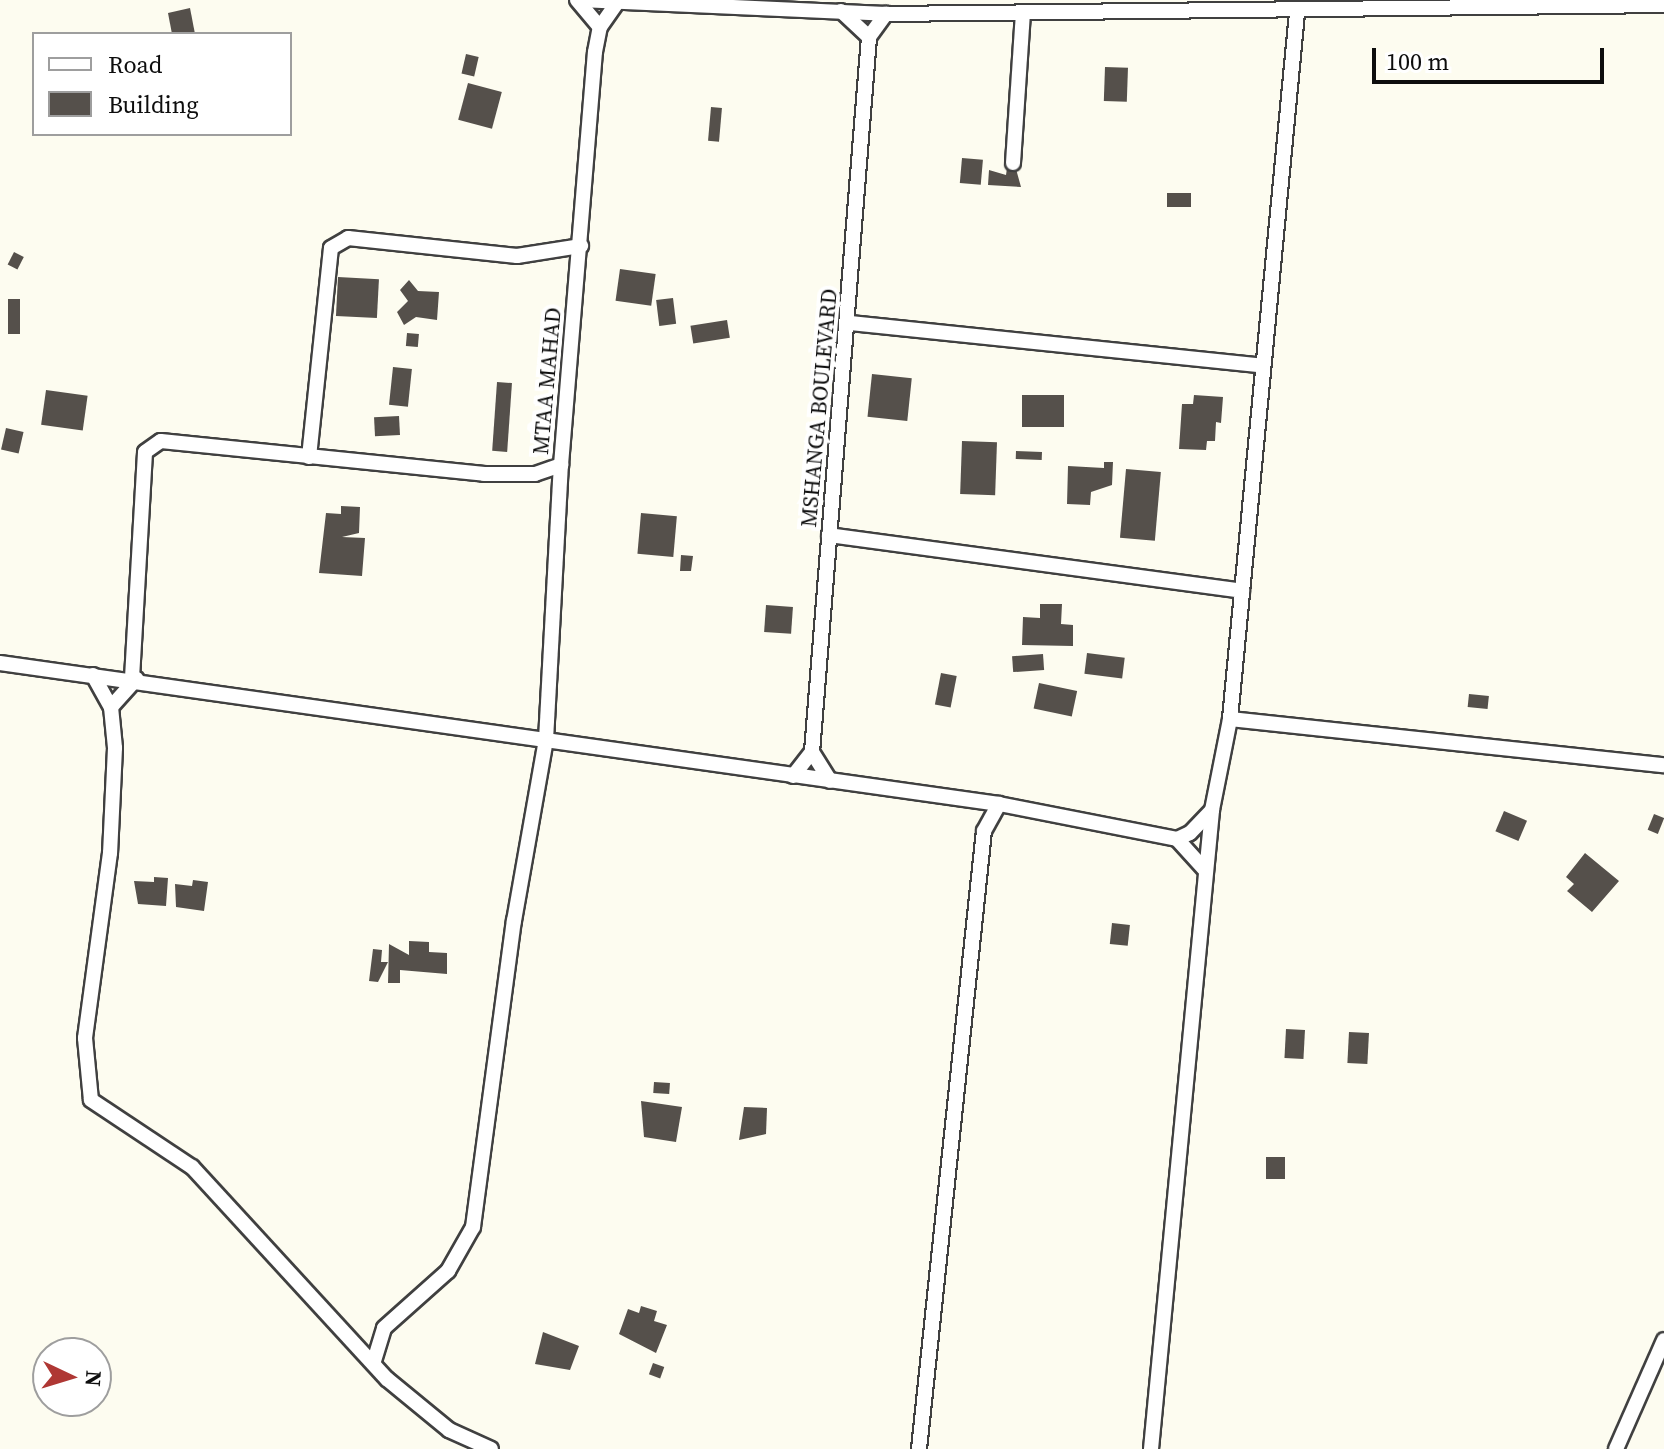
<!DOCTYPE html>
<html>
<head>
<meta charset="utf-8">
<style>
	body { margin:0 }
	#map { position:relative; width:1664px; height:1449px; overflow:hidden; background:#fdfcf0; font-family:"Source Serif 4",serif }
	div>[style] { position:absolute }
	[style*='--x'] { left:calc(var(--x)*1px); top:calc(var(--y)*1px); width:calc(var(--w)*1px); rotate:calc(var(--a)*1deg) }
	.building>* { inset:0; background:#55504b; transform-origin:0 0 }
	.roads { filter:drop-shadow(2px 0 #404040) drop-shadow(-2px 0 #404040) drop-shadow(0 2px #404040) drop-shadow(0 -2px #404040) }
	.street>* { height:14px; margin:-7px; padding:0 7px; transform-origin:7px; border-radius:7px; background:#fff }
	span { translate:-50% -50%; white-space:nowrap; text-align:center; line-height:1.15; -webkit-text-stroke:8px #fff; paint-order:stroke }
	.street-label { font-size:22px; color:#0d0d0d }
	.legend { position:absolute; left:32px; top:32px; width:260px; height:104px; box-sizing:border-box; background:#fff; border:2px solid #9e9e9e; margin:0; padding:10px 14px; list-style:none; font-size:24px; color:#0d0d0d }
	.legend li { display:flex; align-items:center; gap:16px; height:40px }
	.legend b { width:40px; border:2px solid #9e9e9e }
	.north { position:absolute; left:32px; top:1337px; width:80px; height:80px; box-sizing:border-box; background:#fff; border:2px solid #9e9e9e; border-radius:50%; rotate:94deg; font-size:22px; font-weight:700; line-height:32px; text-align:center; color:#0d0d0d }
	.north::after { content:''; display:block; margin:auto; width:28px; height:36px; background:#af3734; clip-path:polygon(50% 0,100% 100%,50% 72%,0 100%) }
	.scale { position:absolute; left:1372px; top:48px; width:232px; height:36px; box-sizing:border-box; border:4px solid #0d0d0d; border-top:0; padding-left:10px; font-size:24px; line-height:28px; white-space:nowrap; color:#0d0d0d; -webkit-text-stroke:6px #fff; paint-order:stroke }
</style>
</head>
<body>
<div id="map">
	<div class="building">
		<i style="clip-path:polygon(190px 8px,195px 34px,172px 34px,168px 13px)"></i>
		<i style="left:466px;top:54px;width:13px;height:20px;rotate:13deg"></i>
		<i style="left:1105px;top:67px;width:23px;height:34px;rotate:2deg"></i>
		<i style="left:468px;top:83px;width:35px;height:38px;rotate:15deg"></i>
		<i style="left:711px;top:107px;width:11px;height:34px;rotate:5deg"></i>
		<i style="left:962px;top:158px;width:21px;height:25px;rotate:5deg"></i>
		<i style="clip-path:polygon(1007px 168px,1016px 169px,1021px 187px,988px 185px,989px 170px,1006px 175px)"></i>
		<i style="left:1167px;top:193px;width:24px;height:14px"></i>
		<i style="left:14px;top:252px;width:11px;height:14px;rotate:27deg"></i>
		<i style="left:620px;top:269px;width:36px;height:32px;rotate:8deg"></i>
		<i style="left:338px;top:277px;width:41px;height:39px;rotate:3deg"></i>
		<i style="clip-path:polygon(409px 280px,418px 291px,439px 292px,437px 320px,416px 317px,404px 325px,397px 312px,408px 301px,400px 290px)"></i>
		<i style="left:673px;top:298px;width:26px;height:17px;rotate:83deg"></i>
		<i style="left:8px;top:299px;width:12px;height:35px"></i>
		<i style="left:727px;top:320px;width:18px;height:37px;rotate:81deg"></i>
		<i style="left:407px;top:333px;width:12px;height:13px;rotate:5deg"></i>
		<i style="left:393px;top:367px;width:19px;height:38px;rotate:6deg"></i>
		<i style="left:872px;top:374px;width:40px;height:43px;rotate:6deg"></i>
		<i style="left:497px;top:382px;width:15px;height:69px;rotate:4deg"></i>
		<i style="left:46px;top:390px;width:42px;height:35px;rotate:8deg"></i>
		<i style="left:1064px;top:395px;width:32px;height:42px;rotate:90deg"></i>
		<i style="clip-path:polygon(1194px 395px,1223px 397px,1221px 423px,1216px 422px,1215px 441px,1207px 441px,1206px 450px,1179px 449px,1182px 404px,1193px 404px)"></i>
		<i style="left:399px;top:416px;width:19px;height:25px;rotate:87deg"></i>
		<i style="left:6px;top:428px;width:18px;height:22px;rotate:13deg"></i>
		<i style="left:962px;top:441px;width:35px;height:53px;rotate:2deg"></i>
		<i style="left:1016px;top:451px;width:26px;height:8px;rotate:2deg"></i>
		<i style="clip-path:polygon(1104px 462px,1113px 462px,1112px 485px,1091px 492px,1090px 505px,1067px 504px,1068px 466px,1104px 468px)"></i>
		<i style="left:1126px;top:469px;width:35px;height:69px;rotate:5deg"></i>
		<i style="clip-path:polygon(341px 506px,360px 507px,359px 533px,342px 537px,365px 538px,362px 576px,319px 573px,326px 513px,341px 514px)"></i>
		<i style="left:641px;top:513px;width:36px;height:41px;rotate:5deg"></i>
		<i style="clip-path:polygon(681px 555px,693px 556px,691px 571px,680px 571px)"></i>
		<i style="clip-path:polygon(1040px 604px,1062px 604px,1061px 624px,1073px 625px,1073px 646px,1022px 645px,1023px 617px,1040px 618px)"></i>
		<i style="left:766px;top:605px;width:27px;height:27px;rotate:4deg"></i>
		<i style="left:1087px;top:653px;width:38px;height:21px;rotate:7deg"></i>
		<i style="left:1043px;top:654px;width:16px;height:31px;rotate:86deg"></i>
		<i style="left:941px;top:673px;width:16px;height:32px;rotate:11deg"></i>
		<i style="left:1039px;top:683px;width:39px;height:26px;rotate:12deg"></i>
		<i style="left:1469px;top:694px;width:20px;height:13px;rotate:6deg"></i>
		<i style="left:1504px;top:811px;width:25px;height:22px;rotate:23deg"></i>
		<i style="left:1654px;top:814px;width:11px;height:17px;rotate:22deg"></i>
		<i style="clip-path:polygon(1585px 853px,1619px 881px,1592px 912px,1567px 891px,1574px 884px,1566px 877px)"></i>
		<i style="clip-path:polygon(154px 877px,168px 878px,166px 906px,138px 904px,134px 881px,154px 882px)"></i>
		<i style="clip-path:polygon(193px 880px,208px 882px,204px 911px,176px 907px,175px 884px,192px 886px)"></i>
		<i style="left:1112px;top:923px;width:18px;height:21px;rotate:6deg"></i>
		<i style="clip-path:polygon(409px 941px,429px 942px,429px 952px,447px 953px,447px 974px,400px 970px,400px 983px,388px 983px,389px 944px,409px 955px)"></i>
		<i style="clip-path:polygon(373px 949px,382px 950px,381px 962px,388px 962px,378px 982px,369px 981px)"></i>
		<i style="left:1286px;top:1029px;width:19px;height:29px;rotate:3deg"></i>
		<i style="left:1349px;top:1032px;width:20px;height:31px;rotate:3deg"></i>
		<i style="left:654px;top:1082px;width:16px;height:11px;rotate:4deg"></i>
		<i style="clip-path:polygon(641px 1101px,682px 1107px,676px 1142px,644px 1137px)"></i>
		<i style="clip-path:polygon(744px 1107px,767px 1108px,766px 1134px,739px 1140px)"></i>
		<i style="left:1266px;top:1157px;width:19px;height:22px"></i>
		<i style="clip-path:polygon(641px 1306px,657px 1311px,654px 1321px,667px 1325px,656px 1353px,619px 1334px,628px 1309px,639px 1313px)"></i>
		<i style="clip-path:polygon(543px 1332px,579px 1346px,570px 1370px,535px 1364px)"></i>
		<i style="left:653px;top:1363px;width:12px;height:12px;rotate:20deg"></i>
	</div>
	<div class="roads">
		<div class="street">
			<i style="--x:577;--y:0;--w:35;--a:50"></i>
			<i style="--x:580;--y:0;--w:306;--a:2.6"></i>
			<i style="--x:886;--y:14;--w:778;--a:-0.66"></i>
			<i style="--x:841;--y:11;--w:38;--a:43"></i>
			<i style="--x:1013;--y:163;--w:149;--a:-86.2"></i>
			<i style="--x:850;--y:323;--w:415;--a:5.9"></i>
			<i style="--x:309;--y:457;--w:210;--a:-84"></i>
			<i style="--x:331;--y:248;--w:20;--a:-30"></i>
			<i style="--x:348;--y:238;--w:170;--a:6.1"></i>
			<i style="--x:517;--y:256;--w:65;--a:-8.9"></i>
			<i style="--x:829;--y:535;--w:417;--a:7.7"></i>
			<i style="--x:0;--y:663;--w:1009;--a:8.03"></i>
			<i style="--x:999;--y:804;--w:181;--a:11.1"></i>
			<i style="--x:1177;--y:839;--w:14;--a:-25"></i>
			<i style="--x:1190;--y:833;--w:32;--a:-46"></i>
			<i style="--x:1212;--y:810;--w:93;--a:-78.8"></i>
			<i style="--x:1230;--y:719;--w:709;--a:-84.58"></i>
			<i style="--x:93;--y:675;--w:37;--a:61"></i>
			<i style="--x:111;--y:707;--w:41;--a:84.4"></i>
			<i style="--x:115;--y:748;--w:105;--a:92.7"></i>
			<i style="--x:110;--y:853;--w:187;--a:97.7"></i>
			<i style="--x:85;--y:1038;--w:62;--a:84.5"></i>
			<i style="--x:91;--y:1100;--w:121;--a:33.6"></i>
			<i style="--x:192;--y:1167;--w:288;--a:47.4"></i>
			<i style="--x:387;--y:1379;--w:80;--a:39.4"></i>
			<i style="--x:449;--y:1430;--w:46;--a:24.3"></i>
			<i style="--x:132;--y:678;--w:226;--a:-86.7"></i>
			<i style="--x:145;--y:452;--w:19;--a:-35"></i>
			<i style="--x:161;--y:441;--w:325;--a:5.8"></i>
			<i style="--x:484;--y:474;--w:51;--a:0"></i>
			<i style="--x:535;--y:474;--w:28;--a:-19"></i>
			<i style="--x:111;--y:707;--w:38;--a:-48"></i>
			<i style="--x:1230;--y:719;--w:436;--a:6.1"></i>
			<i style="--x:812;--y:752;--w:34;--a:58"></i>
			<i style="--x:793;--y:776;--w:31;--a:-52"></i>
			<i style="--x:812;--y:752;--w:717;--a:-85.44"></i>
			<i style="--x:869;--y:37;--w:29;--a:-54"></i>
			<i style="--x:1177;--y:839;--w:42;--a:47.9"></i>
			<i style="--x:374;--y:1361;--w:34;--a:-73"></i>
			<i style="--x:384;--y:1328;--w:86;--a:-41.7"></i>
			<i style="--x:448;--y:1271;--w:51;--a:-60.4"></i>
			<i style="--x:473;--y:1227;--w:309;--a:-82.4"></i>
			<i style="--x:514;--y:921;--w:184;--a:-80"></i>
			<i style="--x:546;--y:740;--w:275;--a:-86.9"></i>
			<i style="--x:561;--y:465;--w:414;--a:-85.3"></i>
			<i style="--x:595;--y:52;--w:25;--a:-79"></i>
			<i style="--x:600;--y:27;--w:29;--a:-55"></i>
			<i style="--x:919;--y:1449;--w:621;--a:-84"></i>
			<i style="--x:984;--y:831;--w:31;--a:-61"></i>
			<i style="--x:1151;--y:1449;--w:641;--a:-84.54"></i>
			<i style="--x:1616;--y:1449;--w:119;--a:-66.2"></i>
		</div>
	</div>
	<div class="street-label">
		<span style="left:547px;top:381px;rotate:-85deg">MTAA MAHAD</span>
		<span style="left:819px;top:408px;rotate:-85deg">MSHANGA BOULEVARD</span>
	</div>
	<ul class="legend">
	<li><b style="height:10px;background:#fff"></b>Road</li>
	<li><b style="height:22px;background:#55504b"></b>Building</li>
	</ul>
	<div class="north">N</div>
	<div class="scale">100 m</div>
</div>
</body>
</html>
